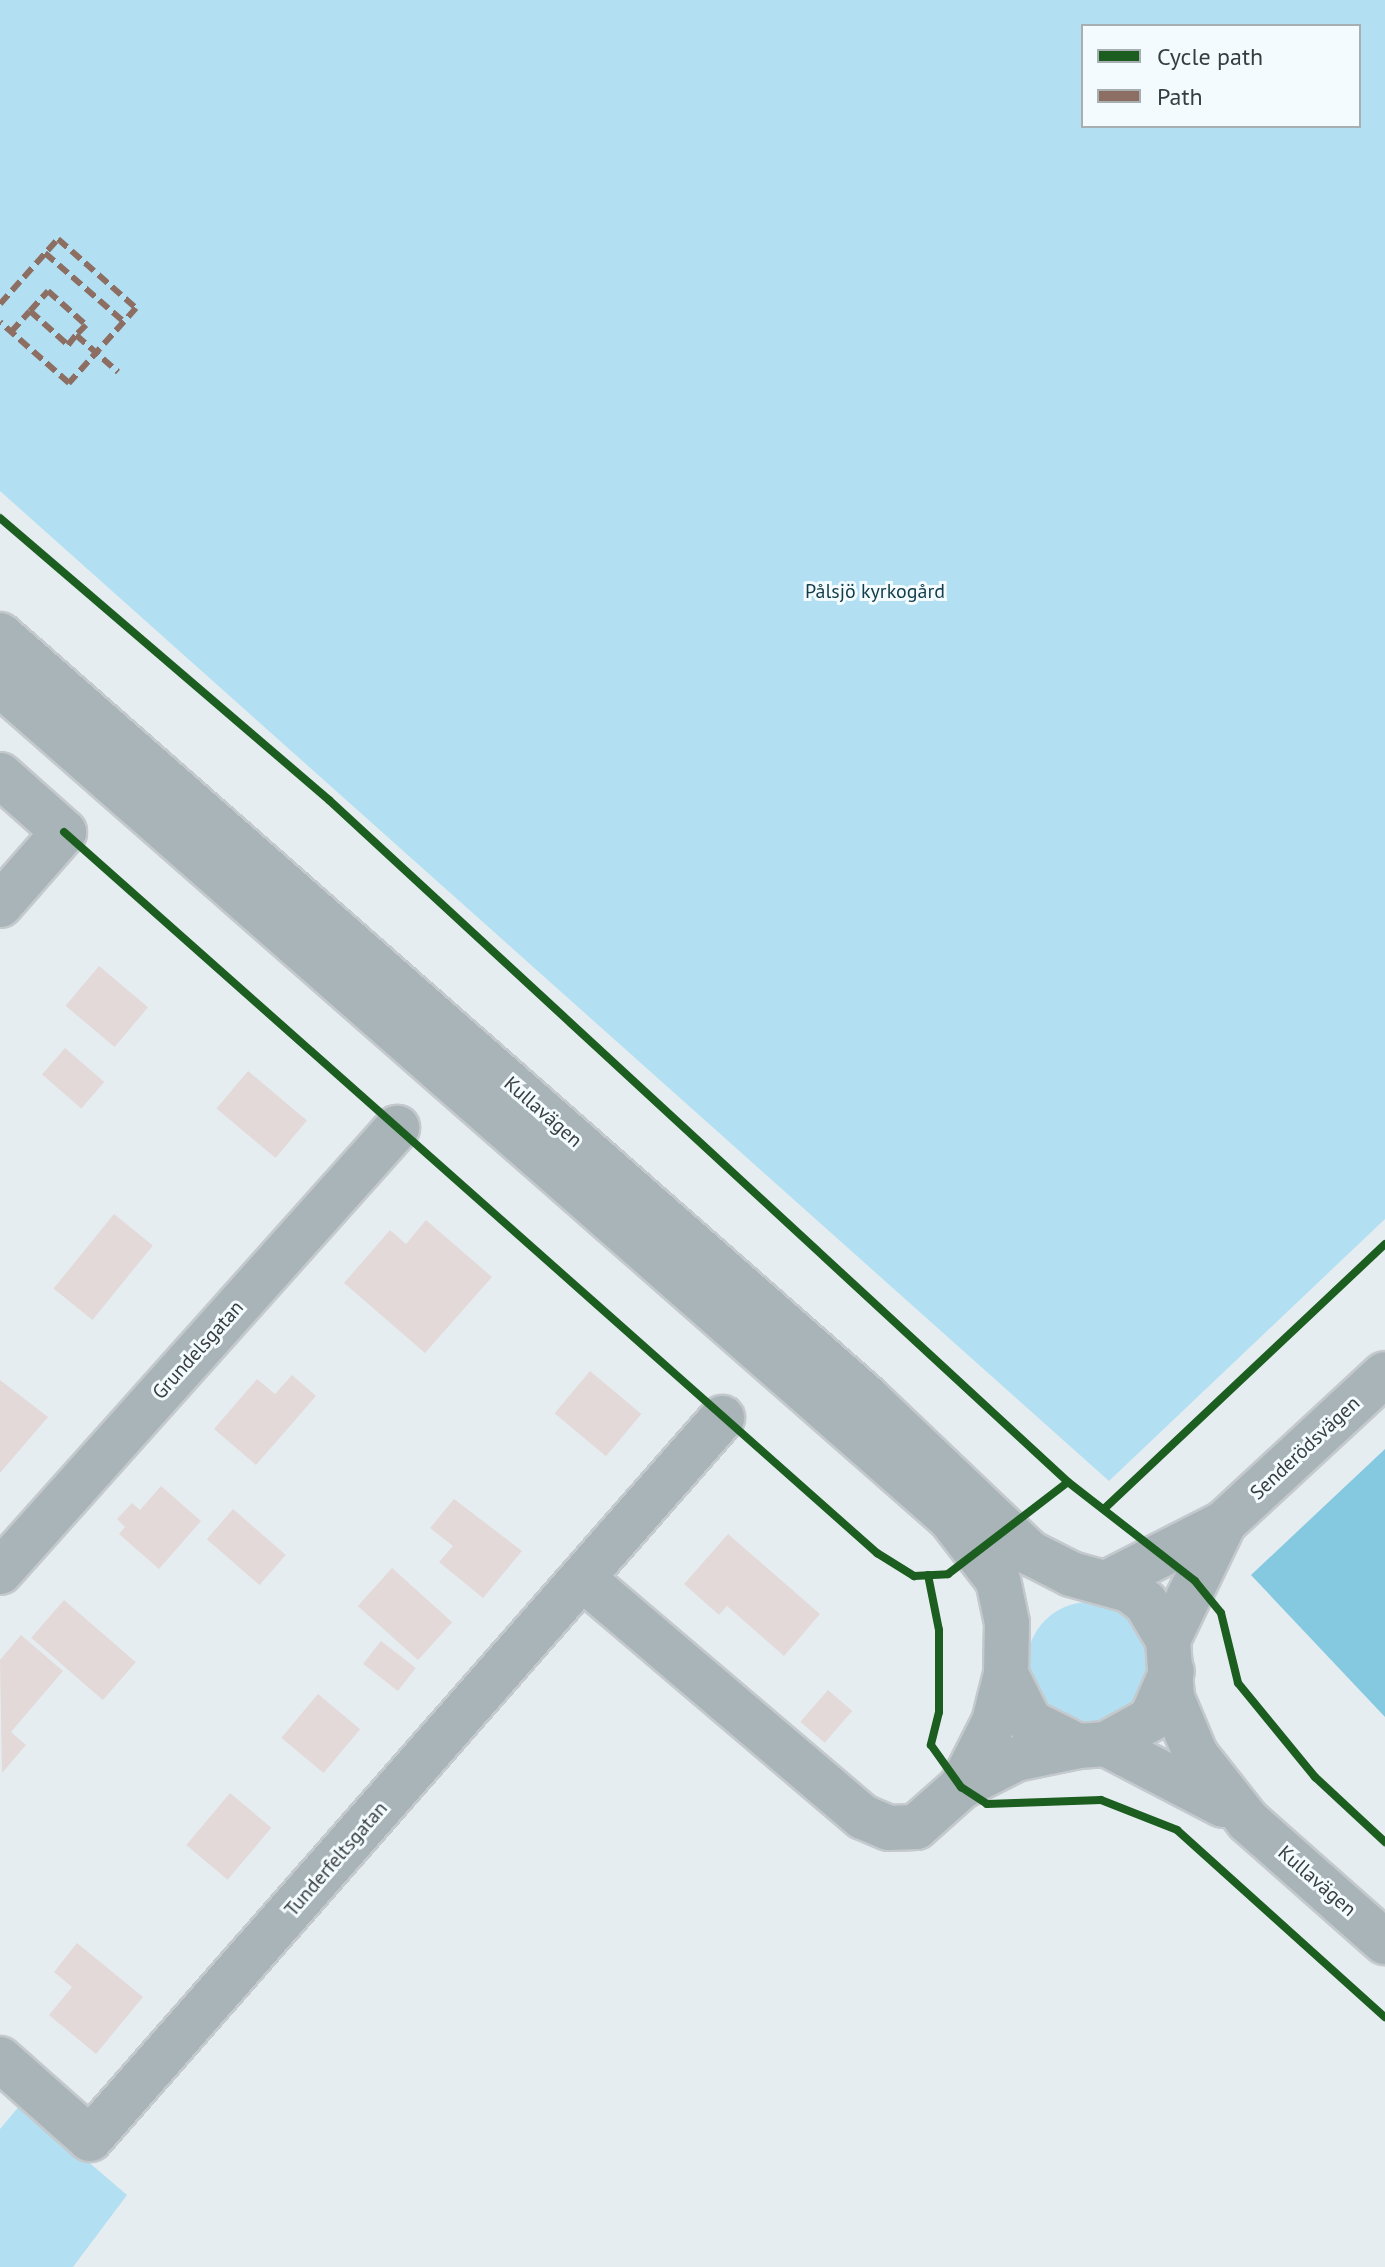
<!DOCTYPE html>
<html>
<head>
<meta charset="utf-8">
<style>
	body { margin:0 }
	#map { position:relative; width:1385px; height:2267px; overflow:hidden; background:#e6edf1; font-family:"PT Sans",sans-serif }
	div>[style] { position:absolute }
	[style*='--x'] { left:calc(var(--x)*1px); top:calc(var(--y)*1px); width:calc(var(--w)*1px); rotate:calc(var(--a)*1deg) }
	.green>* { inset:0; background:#b2e0f2 }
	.round { border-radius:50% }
	.water>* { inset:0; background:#85c9e0 }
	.building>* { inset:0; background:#e2d9d8; transform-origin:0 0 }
	.roads { filter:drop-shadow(2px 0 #c4c9cd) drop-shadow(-2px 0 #c4c9cd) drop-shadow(0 2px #c4c9cd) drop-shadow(0 -2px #c4c9cd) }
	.minor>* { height:44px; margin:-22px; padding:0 22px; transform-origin:22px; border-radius:22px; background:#a8b4b8 }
	.quiet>* { height:6px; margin-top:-3px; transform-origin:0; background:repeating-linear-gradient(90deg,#8d6e63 0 12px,transparent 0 18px) }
	.cycleway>* { height:8px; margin:-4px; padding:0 4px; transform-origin:4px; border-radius:4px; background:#1b5e20 }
	span { translate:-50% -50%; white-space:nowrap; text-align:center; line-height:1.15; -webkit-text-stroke:6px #f3fbff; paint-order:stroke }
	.park-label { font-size:20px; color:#113c49 }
	.street-label { font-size:20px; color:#383d40 }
	.legend { position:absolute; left:1081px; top:24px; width:280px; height:104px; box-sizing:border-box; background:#f3fbff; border:2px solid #a8afb3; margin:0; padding:10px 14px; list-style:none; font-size:24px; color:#383d40 }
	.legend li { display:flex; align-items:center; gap:16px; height:40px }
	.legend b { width:40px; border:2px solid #a8afb3 }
</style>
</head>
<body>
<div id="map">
	<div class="green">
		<i style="clip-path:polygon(evenodd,0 0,1385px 0,1385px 1219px,1109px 1481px,0 491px,0 0,1359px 26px,1359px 126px,1083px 126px,1083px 26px,1359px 26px)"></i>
		<i class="round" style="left:1027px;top:1602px;width:124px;height:124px"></i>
		<i style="clip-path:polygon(21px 2104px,127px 2195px,73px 2267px,0 2267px,0 2129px)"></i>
	</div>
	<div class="water">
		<i style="clip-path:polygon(1385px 1449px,1385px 1717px,1251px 1575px)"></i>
	</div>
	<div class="building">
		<i style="left:99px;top:966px;width:64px;height:52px;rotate:40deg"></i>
		<i style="left:65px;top:1048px;width:52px;height:35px;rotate:41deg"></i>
		<i style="left:248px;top:1071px;width:77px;height:49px;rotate:40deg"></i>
		<i style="left:114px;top:1214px;width:50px;height:96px;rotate:39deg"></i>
		<i style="clip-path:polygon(426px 1220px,492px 1277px,425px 1353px,344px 1283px,390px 1230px,406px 1244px)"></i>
		<i style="left:590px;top:1371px;width:67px;height:55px;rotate:40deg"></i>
		<i style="clip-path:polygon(292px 1375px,316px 1396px,256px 1465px,214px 1429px,257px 1379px,275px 1394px)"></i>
		<i style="clip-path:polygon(0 1380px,48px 1417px,0 1473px)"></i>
		<i style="clip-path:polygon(161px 1486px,201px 1521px,159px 1569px,119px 1534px,125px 1527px,117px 1519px,132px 1503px,140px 1510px)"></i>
		<i style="clip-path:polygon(454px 1499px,522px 1551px,483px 1598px,439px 1562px,453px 1546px,430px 1528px)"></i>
		<i style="left:233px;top:1509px;width:70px;height:40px;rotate:41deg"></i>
		<i style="clip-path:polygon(728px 1534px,820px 1614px,784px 1656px,727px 1606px,719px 1615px,684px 1584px)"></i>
		<i style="left:392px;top:1568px;width:81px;height:51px;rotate:42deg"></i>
		<i style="left:64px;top:1600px;width:95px;height:50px;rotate:41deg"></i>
		<i style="clip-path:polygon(21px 1635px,63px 1671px,11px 1732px,26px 1745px,2px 1773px,0 1660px)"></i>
		<i style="left:381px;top:1641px;width:44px;height:29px;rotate:38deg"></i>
		<i style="left:828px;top:1690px;width:32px;height:42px;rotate:41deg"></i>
		<i style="left:318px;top:1694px;width:55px;height:57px;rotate:40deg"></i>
		<i style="left:230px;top:1793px;width:54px;height:68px;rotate:40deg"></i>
		<i style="clip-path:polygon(77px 1943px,143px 1997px,96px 2054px,49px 2015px,72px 1987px,54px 1972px)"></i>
	</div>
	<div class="roads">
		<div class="minor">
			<i style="--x:0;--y:635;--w:1154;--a:41.34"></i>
			<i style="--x:866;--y:1397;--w:226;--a:43.6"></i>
			<i style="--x:1030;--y:1553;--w:46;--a:27.1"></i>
			<i style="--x:1071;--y:1574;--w:60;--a:15.4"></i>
			<i style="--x:1129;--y:1590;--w:21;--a:37"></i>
			<i style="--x:1146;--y:1603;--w:43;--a:59.3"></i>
			<i style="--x:1168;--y:1640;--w:58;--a:86.1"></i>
			<i style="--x:1172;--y:1698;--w:62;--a:67.2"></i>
			<i style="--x:1196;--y:1755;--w:84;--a:51.8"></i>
			<i style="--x:1248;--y:1821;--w:183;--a:41.5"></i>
			<i style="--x:0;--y:684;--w:1264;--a:41.28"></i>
			<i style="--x:950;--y:1518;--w:78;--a:52.3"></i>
			<i style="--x:998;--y:1580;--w:44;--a:78.2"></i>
			<i style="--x:1007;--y:1623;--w:51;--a:91.1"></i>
			<i style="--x:1006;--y:1674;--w:54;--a:63.4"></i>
			<i style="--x:1030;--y:1722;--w:54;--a:26.6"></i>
			<i style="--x:1078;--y:1746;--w:28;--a:-4"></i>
			<i style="--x:1106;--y:1744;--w:51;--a:-29.1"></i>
			<i style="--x:1151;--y:1719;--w:52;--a:-66.4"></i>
			<i style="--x:0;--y:775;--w:86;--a:41.7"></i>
			<i style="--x:64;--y:832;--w:97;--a:131.2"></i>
			<i style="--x:0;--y:1572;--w:596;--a:-48.2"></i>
			<i style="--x:582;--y:1578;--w:369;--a:40.4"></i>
			<i style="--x:863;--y:1817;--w:28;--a:23"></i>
			<i style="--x:889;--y:1828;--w:27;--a:-2"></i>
			<i style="--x:916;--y:1827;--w:60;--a:-41.6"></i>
			<i style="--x:961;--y:1787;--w:62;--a:-27"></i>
			<i style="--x:1016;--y:1759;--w:63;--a:-11.8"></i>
			<i style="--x:1108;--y:1582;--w:130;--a:-27"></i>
			<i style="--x:1224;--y:1523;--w:219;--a:-42.8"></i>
			<i style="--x:1168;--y:1640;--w:130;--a:-64.4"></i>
			<i style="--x:1106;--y:1744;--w:132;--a:27.5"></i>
			<i style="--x:961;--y:1787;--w:73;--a:-63.1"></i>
			<i style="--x:994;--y:1722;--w:49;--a:-76"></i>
			<i style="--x:0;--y:2059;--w:120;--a:41.6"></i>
			<i style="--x:90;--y:2139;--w:959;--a:-48.76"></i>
		</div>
	</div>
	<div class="quiet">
		<i style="--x:45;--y:253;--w:105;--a:41.1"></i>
		<i style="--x:0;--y:304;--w:87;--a:-48.3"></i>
		<i style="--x:58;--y:239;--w:104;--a:41.5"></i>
		<i style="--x:136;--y:308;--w:101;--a:131.8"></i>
		<i style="--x:69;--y:383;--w:92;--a:-138.5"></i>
		<i style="--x:30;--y:311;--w:27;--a:-48"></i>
		<i style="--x:48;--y:291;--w:51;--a:41.8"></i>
		<i style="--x:86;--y:325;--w:14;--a:135"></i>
		<i style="--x:11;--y:332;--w:28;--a:-48"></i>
		<i style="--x:30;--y:311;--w:51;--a:41.8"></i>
		<i style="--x:68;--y:345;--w:13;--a:-51"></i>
		<i style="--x:76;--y:335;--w:56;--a:41.4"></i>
	</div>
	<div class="cycleway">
		<i style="--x:0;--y:518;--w:433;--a:40.6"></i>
		<i style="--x:329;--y:800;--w:1006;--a:42.7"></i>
		<i style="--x:1068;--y:1482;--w:161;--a:37.9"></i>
		<i style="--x:1195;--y:1581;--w:41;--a:50.9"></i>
		<i style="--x:1221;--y:1613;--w:72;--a:76.3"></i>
		<i style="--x:1238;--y:1683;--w:122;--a:50.7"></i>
		<i style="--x:1315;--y:1777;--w:96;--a:42.9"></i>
		<i style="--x:64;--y:832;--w:1087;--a:41.57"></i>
		<i style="--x:877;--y:1553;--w:44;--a:31.9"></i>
		<i style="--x:914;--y:1576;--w:34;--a:-3"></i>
		<i style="--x:948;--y:1574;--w:151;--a:-37.5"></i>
		<i style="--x:1105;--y:1508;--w:385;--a:-43.3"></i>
		<i style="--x:928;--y:1575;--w:56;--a:78.7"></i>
		<i style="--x:939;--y:1630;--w:82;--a:90"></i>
		<i style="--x:939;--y:1712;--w:34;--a:104"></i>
		<i style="--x:931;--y:1745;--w:52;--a:54.5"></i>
		<i style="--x:961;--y:1787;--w:31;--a:33"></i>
		<i style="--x:987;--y:1804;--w:114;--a:-2"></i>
		<i style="--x:1101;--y:1800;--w:82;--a:21.5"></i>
		<i style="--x:1177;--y:1830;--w:280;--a:42"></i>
	</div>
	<div class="park-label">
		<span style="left:875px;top:591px">Pålsjö kyrkogård</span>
	</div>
	<div class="street-label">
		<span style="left:543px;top:1112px;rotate:41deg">Kullavägen</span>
		<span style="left:198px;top:1350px;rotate:-48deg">Grundelsgatan</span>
		<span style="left:1305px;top:1448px;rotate:-43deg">Senderödsvägen</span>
		<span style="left:336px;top:1859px;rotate:-49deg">Tunderfeltsgatan</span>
		<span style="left:1317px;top:1881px;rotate:41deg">Kullavägen</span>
	</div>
	<ul class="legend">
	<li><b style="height:10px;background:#1b5e20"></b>Cycle path</li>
	<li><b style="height:10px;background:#8d6e63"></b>Path</li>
	</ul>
</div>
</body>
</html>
